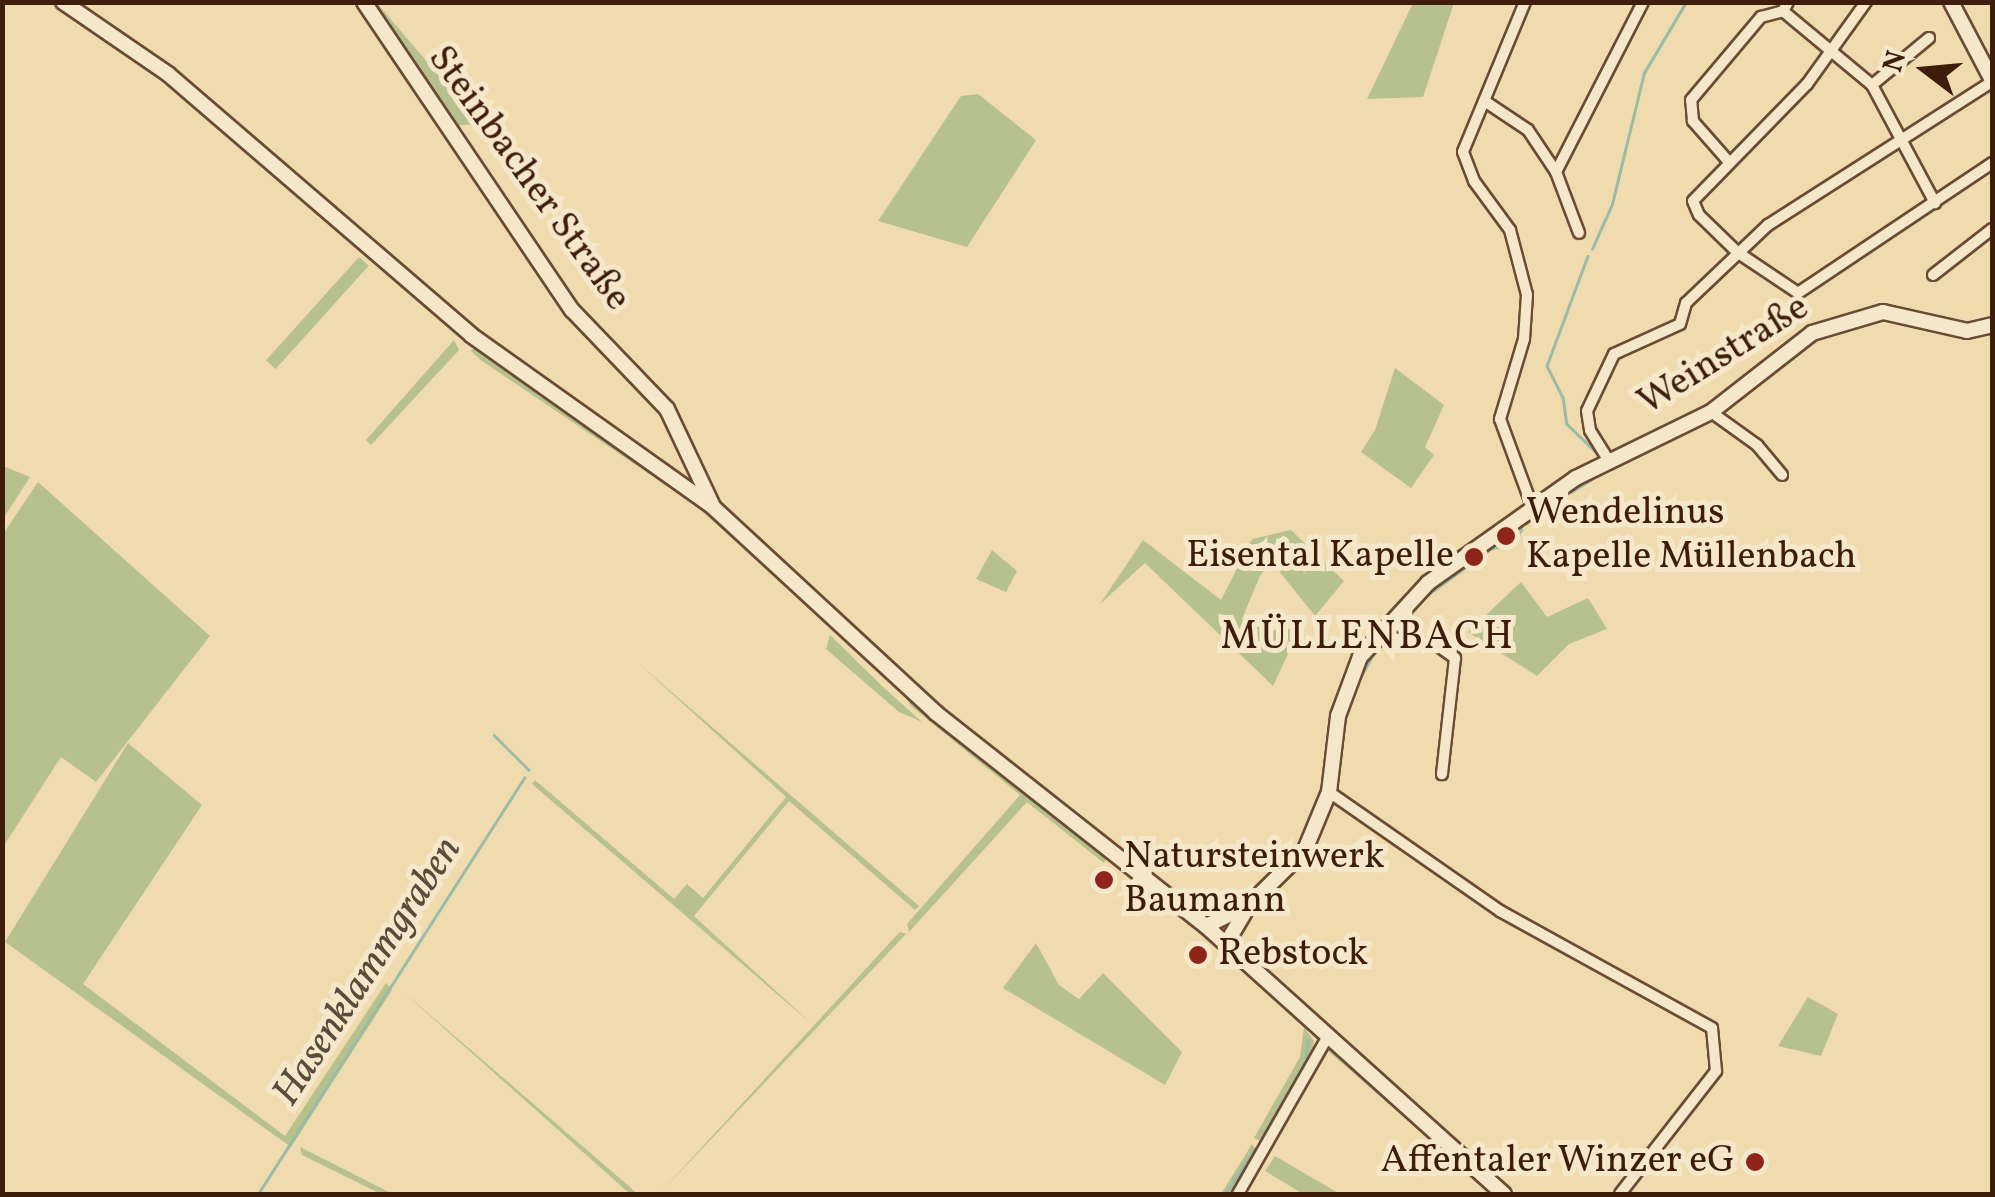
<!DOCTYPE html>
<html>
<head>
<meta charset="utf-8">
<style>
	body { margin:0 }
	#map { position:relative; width:1995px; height:1197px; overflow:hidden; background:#f0dbae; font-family:Vollkorn,serif }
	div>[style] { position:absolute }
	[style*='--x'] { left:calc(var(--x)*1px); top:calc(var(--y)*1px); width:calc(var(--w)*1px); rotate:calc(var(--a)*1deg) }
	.green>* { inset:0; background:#b6c18d; transform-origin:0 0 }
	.stream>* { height:2.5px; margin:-1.25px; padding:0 1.25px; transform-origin:1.25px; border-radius:1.25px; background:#9bbba7 }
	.roads { filter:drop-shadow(2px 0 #6a4c34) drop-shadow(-2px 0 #6a4c34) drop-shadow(0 2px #6a4c34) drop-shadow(0 -2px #6a4c34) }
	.street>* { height:10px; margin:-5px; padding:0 5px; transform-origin:5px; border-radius:5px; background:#f5e8ca }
	.secondary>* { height:14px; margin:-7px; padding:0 7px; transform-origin:7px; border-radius:7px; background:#f5e8ca }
	.dots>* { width:28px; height:28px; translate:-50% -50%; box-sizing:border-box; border:5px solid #f5e8ca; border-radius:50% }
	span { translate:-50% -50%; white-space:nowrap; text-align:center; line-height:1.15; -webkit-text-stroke:10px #f5e8ca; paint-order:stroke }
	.street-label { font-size:38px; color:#3e1d0c }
	.poi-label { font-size:38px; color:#3e1d0c }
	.left { translate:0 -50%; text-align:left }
	.right { translate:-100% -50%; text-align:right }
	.neighbourhood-label { font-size:40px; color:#3e1d0c; letter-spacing:2.5px }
	.water-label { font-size:40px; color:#5a4c3a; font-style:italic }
	.frame { position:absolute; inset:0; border:5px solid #3e1d0c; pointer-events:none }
	.north { position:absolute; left:1875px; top:20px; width:100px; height:100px; -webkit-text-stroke:8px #f5e8ca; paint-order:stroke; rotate:286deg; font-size:28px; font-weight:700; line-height:40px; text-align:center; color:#3e1d0c }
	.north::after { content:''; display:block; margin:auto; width:35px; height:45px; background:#3e1d0c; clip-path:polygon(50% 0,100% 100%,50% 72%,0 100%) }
</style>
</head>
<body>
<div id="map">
	<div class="green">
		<i style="clip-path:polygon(370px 3px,377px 3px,480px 124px,449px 126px)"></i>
		<i style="clip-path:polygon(1413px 3px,1454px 3px,1423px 97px,1367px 99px)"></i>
		<i style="clip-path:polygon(978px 94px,1036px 140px,967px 247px,878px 221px,961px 96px)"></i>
		<i style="left:359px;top:257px;width:13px;height:139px;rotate:42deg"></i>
		<i style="clip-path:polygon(454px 340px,459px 350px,371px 445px,366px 440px)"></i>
		<i style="clip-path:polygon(476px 347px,703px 505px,886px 676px,695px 505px,482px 361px,471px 351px)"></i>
		<i style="clip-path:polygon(1395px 368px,1444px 405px,1425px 447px,1434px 455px,1411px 488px,1361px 452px,1375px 430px)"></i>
		<i style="clip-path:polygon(3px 466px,30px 477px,3px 519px)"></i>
		<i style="clip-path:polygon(38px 482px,210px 636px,96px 782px,61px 757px,3px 847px,3px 534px)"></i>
		<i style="clip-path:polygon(1291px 530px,1344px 581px,1315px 616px,1271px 561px,1260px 576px,1242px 619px,1267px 631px,1300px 628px,1273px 686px,1145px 563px,1100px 604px,1143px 540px,1221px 600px,1252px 539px)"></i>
		<i style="clip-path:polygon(992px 550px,1017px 571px,1006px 592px,976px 579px)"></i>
		<i style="clip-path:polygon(1521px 582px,1547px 617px,1588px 598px,1607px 629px,1569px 644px,1537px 676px,1468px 632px)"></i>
		<i style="clip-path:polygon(830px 635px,883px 687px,922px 722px,899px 712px,826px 649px)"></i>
		<i style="clip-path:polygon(638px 663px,919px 906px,915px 910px,789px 801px,694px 916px,812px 1024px,532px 784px,535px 780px,674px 899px,687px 884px,703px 898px,786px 797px)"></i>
		<i style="clip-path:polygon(899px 687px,1107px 857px,1104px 863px,1027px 802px,909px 932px,907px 924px,1020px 795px,911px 706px)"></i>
		<i style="clip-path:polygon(128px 743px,202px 805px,83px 984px,285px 1136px,386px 983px,392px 990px,291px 1147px,5px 942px)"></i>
		<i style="clip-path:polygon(900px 932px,906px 934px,659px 1194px,896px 936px)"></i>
		<i style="clip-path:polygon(1036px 943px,1059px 985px,1079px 999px,1103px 973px,1182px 1052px,1165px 1085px,1003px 988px)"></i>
		<i style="clip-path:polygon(400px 989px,638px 1194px,630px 1194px)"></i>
		<i style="clip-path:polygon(1808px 997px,1838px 1014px,1821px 1056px,1778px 1046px)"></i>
		<i style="clip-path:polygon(1304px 1027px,1314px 1041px,1311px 1059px,1261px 1141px,1254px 1138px,1300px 1057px)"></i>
		<i style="clip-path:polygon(1332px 1046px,1446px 1150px,1493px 1194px,1328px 1051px)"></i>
		<i style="clip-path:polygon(1252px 1144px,1258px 1153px,1233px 1194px,1221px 1194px)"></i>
		<i style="clip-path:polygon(300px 1147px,393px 1194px,381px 1194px,302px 1155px)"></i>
		<i style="clip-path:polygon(1275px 1156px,1340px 1194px,1303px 1194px,1265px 1171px)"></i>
	</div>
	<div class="stream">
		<i style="--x:1592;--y:249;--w:49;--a:-66"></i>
		<i style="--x:1612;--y:204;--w:135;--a:-76.3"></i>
		<i style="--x:1644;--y:73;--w:82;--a:-59.4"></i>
		<i style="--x:1588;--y:256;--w:117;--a:110.4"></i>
		<i style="--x:1547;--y:366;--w:35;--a:63"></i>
		<i style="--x:1563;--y:397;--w:27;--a:82"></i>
		<i style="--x:1567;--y:424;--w:46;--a:44.1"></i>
		<i style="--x:1571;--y:492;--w:26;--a:-32"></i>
		<i style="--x:1527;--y:523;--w:13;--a:-42"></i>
		<i style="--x:1427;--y:595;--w:80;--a:-35.9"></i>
		<i style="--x:1492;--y:548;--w:20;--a:-11"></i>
		<i style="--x:1512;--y:544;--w:17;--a:-57"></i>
		<i style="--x:1359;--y:680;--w:37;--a:-61"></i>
		<i style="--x:494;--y:735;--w:49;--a:45"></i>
		<i style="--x:1262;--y:1137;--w:86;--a:-60.2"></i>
		<i style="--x:1305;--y:1062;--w:21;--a:-82"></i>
		<i style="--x:258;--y:1194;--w:494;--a:-57.4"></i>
		<i style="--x:1225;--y:1194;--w:53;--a:-56.6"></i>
	</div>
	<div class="roads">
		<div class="street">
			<i style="--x:1525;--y:2;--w:162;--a:112.5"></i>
			<i style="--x:1463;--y:152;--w:31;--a:69"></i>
			<i style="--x:1474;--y:181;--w:61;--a:53.7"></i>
			<i style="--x:1510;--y:230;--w:67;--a:75.3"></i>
			<i style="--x:1527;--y:295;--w:44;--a:93.9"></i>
			<i style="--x:1524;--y:339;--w:84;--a:106.7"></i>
			<i style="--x:1500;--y:419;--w:93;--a:69.8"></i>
			<i style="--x:1866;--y:2;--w:101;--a:125.7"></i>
			<i style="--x:1807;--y:84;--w:163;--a:134.3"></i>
			<i style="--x:1693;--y:201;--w:15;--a:67"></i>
			<i style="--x:1699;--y:215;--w:53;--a:44.2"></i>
			<i style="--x:1737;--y:252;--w:73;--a:33.9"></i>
			<i style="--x:1798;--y:293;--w:234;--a:-33.8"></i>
			<i style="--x:1783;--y:11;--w:116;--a:39.7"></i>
			<i style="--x:1872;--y:85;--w:134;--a:61.9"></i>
			<i style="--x:1872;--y:85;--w:74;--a:-39.5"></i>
			<i style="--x:1486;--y:102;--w:50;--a:33.7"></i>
			<i style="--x:1528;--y:130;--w:50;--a:56.3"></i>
			<i style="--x:1556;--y:172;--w:191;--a:-62.9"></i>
			<i style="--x:1729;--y:162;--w:55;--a:-131.3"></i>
			<i style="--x:1693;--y:121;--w:21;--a:-95"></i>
			<i style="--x:1691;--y:100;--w:109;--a:-49.9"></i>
			<i style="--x:1761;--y:17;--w:23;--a:-15"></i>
			<i style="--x:1783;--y:11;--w:10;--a:-61"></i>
			<i style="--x:1556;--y:172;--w:65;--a:69.3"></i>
			<i style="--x:1933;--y:275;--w:75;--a:-37.9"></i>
			<i style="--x:1711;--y:412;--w:57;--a:35.7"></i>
			<i style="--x:1757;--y:445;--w:39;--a:50"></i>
			<i style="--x:1609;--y:461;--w:36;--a:-122"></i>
			<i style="--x:1590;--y:430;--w:19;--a:-99"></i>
			<i style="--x:1587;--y:411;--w:63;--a:-64.7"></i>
			<i style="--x:1614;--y:354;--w:72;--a:-24.4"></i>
			<i style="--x:1680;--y:324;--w:22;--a:-74"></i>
			<i style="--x:1686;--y:303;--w:113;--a:-43.6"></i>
			<i style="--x:1768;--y:225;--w:266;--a:-32.6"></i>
			<i style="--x:1375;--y:635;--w:64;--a:9.9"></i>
			<i style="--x:1438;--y:646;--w:21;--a:35"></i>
			<i style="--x:1455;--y:658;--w:117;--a:96.4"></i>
			<i style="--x:1329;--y:792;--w:208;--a:34.8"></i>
			<i style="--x:1500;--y:911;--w:242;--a:28.9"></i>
			<i style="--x:1712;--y:1028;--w:43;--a:84.7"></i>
			<i style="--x:1716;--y:1071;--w:156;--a:128"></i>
			<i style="--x:1238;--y:1194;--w:182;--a:-60.3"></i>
		</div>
		<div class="secondary">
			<i style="--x:63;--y:2;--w:127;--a:34.4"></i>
			<i style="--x:168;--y:74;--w:400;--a:40.7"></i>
			<i style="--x:471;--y:335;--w:298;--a:35.4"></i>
			<i style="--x:714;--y:508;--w:302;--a:42.7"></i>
			<i style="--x:936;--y:713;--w:344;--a:38.3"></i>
			<i style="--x:1206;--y:926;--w:401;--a:42"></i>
			<i style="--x:364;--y:2;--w:372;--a:56"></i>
			<i style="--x:572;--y:310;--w:137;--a:46.2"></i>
			<i style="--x:667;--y:409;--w:105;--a:64.7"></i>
			<i style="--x:1951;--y:2;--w:88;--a:62.3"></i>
			<i style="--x:1206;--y:926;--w:48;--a:-26"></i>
			<i style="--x:1249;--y:905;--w:78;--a:-44.5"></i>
			<i style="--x:1305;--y:850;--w:63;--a:-67.5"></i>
			<i style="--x:1329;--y:792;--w:77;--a:-83.2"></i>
			<i style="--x:1338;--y:716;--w:63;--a:-69.6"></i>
			<i style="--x:1360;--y:657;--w:100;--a:-47.4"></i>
			<i style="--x:1428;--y:583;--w:181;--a:-35.4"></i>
			<i style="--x:1576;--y:478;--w:150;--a:-26.1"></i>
			<i style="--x:1711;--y:412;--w:128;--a:-38"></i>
			<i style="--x:1812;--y:333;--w:74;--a:-16.5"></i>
			<i style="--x:1883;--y:312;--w:86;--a:12.7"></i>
			<i style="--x:1967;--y:331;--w:26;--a:-13"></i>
			<i style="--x:1226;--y:944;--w:45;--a:-59.5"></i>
		</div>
	</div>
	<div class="dots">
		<i style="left:1506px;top:536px;background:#8f2418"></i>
		<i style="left:1474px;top:557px;background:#8f2418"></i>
		<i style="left:1104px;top:880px;background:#8f2418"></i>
		<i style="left:1198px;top:955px;background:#8f2418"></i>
		<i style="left:1755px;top:1162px;background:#8f2418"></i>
	</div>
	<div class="street-label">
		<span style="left:528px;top:179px;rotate:54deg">Steinbacher Straße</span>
		<span style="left:1724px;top:356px;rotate:-32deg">Weinstraße</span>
	</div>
	<div class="poi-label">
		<span class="left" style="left:1526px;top:536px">Wendelinus<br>Kapelle Müllenbach</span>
		<span class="right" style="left:1454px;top:557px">Eisental Kapelle</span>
		<span class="left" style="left:1124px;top:880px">Natursteinwerk<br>Baumann</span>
		<span class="left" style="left:1218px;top:955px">Rebstock</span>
		<span class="right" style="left:1735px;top:1162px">Affentaler Winzer eG</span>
	</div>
	<div class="neighbourhood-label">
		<span style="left:1368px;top:638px">MÜLLENBACH</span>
	</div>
	<div class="water-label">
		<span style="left:368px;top:972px;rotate:-57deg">Hasenklammgraben</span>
	</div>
	<div class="frame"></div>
	<div class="north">N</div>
</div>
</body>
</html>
